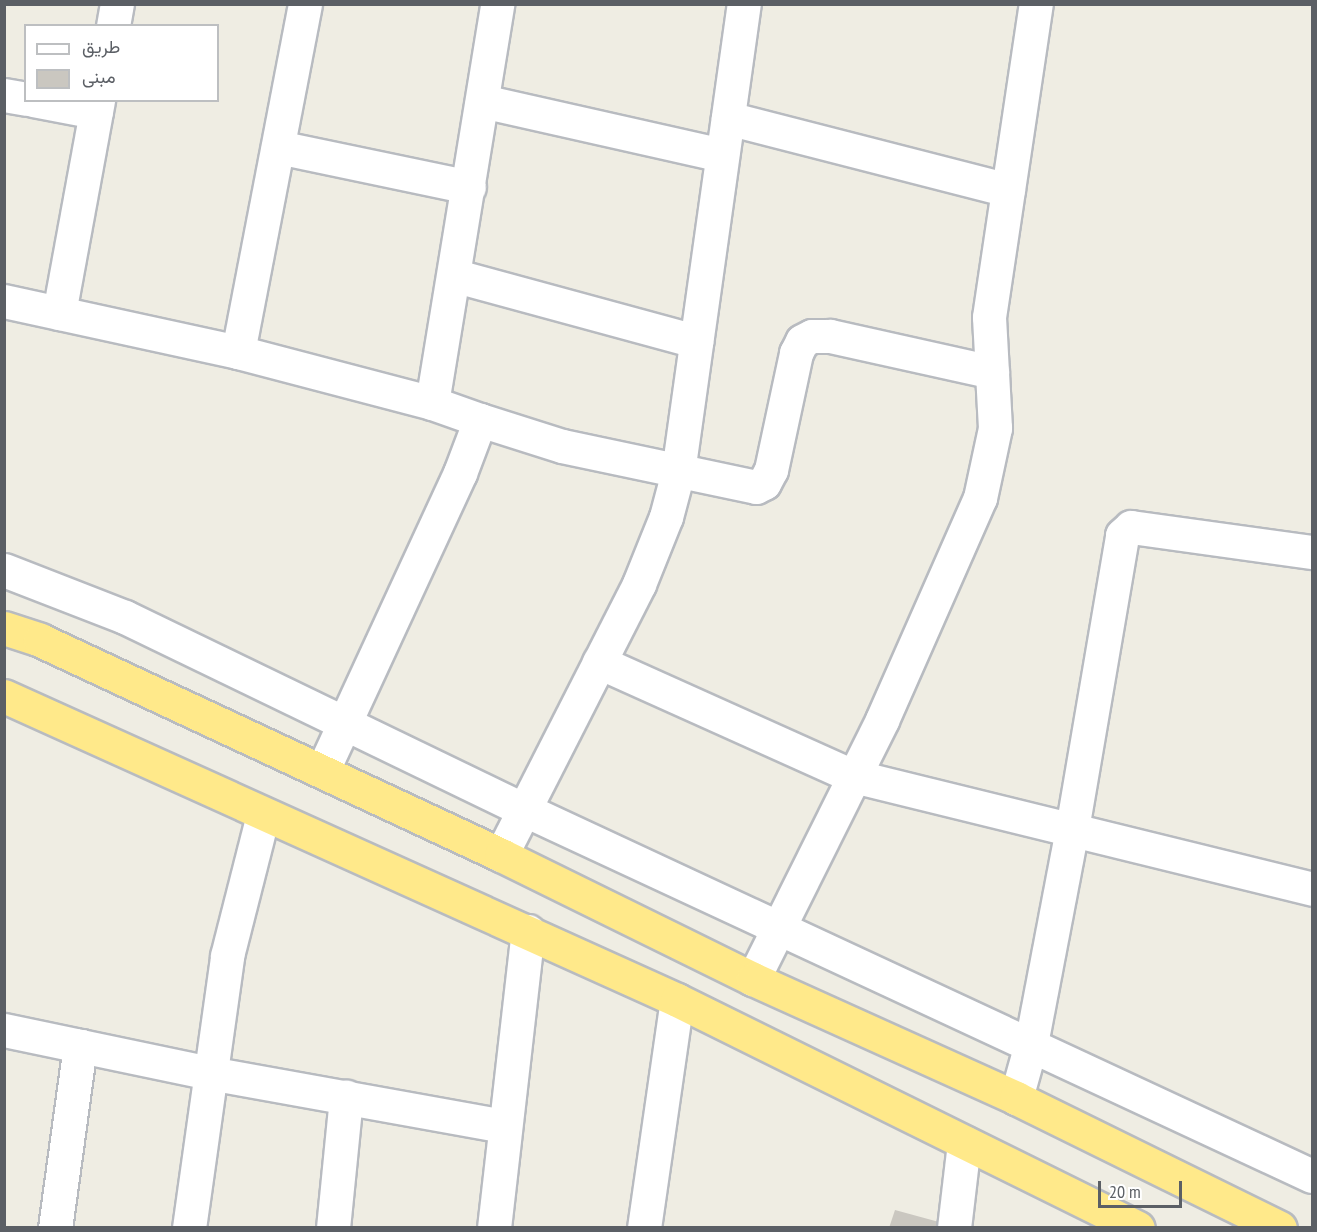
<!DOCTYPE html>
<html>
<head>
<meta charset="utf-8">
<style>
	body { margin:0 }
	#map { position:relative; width:1317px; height:1232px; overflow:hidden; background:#efede3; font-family:"PT Sans Narrow",Vazirmatn,sans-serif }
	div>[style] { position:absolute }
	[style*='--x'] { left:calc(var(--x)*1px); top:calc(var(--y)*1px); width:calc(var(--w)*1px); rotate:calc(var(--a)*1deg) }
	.building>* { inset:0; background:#cac7c0 }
	.roads { filter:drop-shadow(2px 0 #b8bbc0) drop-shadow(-2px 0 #b8bbc0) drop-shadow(0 2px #b8bbc0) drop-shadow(0 -2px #b8bbc0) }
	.minor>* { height:33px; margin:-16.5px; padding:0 16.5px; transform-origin:16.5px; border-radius:16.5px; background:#fff }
	.highway>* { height:33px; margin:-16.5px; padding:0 16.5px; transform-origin:16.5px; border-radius:16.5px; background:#ffe98a }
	span { translate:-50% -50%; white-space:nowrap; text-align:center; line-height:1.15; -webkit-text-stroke:4.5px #fff; paint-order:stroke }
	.frame { position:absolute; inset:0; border:6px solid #5b5f65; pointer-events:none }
	.legend { position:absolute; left:24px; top:24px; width:195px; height:78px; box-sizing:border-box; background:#fff; border:2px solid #bdbfc1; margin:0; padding:8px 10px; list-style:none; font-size:18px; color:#5b5f65 }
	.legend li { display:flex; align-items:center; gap:12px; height:30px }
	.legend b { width:30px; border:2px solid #bdbfc1 }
	.scale { position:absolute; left:1098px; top:1181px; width:84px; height:27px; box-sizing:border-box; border:3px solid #5b5f65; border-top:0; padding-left:8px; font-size:18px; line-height:21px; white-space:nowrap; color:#5b5f65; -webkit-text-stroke:4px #fff; paint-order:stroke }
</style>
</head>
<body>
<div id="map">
	<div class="building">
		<i style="clip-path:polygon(895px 1210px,939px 1222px,939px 1228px,889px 1228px)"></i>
	</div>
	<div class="roads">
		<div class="minor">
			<i style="--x:113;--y:26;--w:22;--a:-80"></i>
			<i style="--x:4;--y:95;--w:22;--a:10"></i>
			<i style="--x:33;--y:100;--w:64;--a:10.8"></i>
			<i style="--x:482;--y:101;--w:246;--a:12.7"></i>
			<i style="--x:728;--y:118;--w:289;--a:14.4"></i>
			<i style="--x:278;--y:147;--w:195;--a:11.8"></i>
			<i style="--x:456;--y:276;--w:249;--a:15.2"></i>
			<i style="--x:4;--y:301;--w:239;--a:12.3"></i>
			<i style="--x:238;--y:352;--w:201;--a:14.7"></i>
			<i style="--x:432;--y:403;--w:51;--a:19.5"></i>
			<i style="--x:480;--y:420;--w:57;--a:110.7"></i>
			<i style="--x:460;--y:473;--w:328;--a:114.8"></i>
			<i style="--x:59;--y:313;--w:217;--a:-79.6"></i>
			<i style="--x:238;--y:352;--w:354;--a:-79.1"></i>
			<i style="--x:432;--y:403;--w:404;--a:-80.7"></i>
			<i style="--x:480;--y:420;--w:86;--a:17.6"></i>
			<i style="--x:562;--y:446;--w:198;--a:11.9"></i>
			<i style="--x:756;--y:487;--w:9;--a:-27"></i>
			<i style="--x:764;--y:483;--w:15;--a:-62"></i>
			<i style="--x:771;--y:470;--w:120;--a:-77.9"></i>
			<i style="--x:796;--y:353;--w:13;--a:-63"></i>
			<i style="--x:802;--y:341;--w:11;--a:-27"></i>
			<i style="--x:812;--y:336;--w:18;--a:0"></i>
			<i style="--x:830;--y:336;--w:166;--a:12.5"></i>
			<i style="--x:4;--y:570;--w:130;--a:21.2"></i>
			<i style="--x:125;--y:617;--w:442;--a:25.8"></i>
			<i style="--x:523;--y:809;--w:870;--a:24.95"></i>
			<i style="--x:599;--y:662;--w:278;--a:24.2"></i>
			<i style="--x:853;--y:776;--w:473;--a:13.8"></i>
			<i style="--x:501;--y:855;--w:304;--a:-63"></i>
			<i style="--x:639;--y:584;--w:72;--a:-68.1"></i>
			<i style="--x:666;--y:517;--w:47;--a:-75.1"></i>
			<i style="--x:678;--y:472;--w:473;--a:-82"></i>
			<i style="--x:753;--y:979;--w:289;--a:-63.5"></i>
			<i style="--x:882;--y:720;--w:243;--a:-66.2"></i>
			<i style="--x:980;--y:498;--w:72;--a:-77.9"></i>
			<i style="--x:995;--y:428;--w:111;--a:-93.1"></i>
			<i style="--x:989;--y:317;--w:317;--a:-81.5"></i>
			<i style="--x:4;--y:1030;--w:209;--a:11.8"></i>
			<i style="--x:209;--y:1073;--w:300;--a:10.2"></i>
			<i style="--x:1016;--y:1098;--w:56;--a:-74.5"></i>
			<i style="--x:1031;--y:1044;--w:219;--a:-79.2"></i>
			<i style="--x:1072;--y:829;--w:298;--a:-80.3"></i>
			<i style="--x:1122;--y:535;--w:12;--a:-42"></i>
			<i style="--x:1131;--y:527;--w:183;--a:7.9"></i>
			<i style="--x:55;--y:1228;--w:184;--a:-82.2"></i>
			<i style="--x:189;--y:1228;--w:275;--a:-82"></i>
			<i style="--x:227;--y:956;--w:146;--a:-75.7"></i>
			<i style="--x:333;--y:1228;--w:132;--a:-84.3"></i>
			<i style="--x:494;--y:1228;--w:299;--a:-83.5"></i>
			<i style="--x:644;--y:1228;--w:230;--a:-81.8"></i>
			<i style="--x:954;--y:1228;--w:86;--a:-83.3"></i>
		</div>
		<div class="highway">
			<i style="--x:4;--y:628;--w:38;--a:18"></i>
			<i style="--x:40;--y:640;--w:509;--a:25"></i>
			<i style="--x:501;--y:855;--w:281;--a:26.2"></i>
			<i style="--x:753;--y:979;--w:289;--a:24.3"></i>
			<i style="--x:1016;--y:1098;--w:294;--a:26.2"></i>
			<i style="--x:4;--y:696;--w:738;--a:24.31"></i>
			<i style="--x:677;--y:1000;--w:514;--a:26.32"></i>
		</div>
	</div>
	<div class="frame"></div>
	<ul class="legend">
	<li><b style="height:8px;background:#fff"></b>طريق</li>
	<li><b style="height:16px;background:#cac7c0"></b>مبنى</li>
	</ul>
	<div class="scale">20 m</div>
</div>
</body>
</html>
